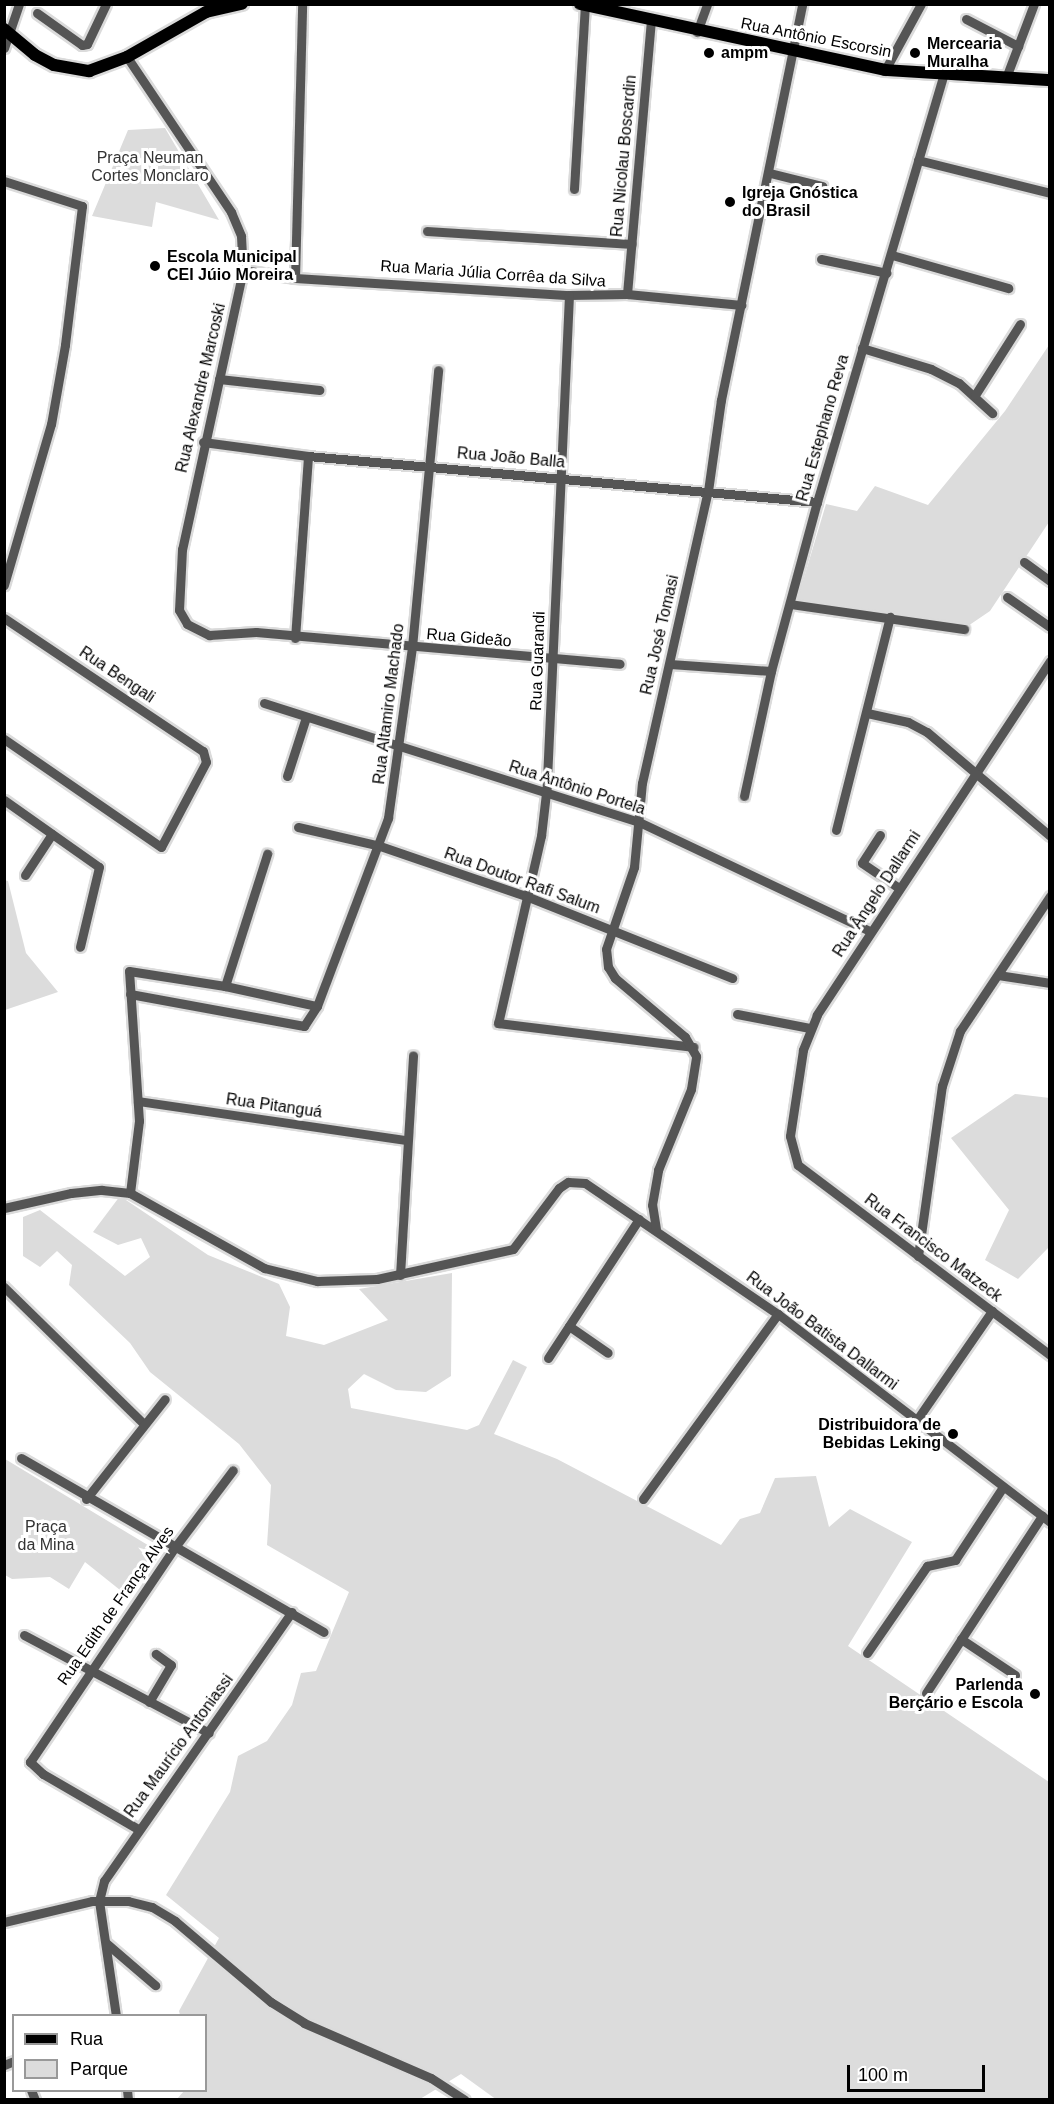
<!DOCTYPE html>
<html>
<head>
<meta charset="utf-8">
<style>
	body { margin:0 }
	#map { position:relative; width:1054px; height:2104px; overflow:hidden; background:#fff; font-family:Arial,sans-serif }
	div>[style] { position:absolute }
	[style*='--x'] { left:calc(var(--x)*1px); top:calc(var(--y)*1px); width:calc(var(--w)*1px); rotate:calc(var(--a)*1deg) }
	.green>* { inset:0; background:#dcdcdc }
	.roads { filter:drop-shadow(2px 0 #dbdbdb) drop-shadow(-2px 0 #dbdbdb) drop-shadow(0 2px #dbdbdb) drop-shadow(0 -2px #dbdbdb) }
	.minor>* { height:9px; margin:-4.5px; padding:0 4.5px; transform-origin:4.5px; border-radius:4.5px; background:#555 }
	.major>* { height:12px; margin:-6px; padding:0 6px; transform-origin:6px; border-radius:6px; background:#000 }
	.dots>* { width:16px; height:16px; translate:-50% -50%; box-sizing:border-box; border:3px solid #fff; border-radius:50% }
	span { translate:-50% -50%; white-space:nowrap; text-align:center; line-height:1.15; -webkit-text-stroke:6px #fff; paint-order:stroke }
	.street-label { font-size:16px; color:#000 }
	.poi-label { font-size:16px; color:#000; font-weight:700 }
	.left { translate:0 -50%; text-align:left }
	.right { translate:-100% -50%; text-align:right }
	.park-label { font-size:16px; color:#333 }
	.frame { position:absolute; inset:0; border:6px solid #000; pointer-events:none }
	.legend { position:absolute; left:12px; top:2014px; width:195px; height:78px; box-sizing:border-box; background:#fff; border:2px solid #999; margin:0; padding:8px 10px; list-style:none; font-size:18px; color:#000 }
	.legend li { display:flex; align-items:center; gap:12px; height:30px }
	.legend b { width:30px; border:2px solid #999 }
	.scale { position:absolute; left:847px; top:2065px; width:138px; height:27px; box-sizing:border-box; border:3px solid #000; border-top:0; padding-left:8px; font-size:18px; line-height:21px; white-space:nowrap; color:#000; -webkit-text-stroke:4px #fff; paint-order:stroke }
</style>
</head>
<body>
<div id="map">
	<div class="green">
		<i style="clip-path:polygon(165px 128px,219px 220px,156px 202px,152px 227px,92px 216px,128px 130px)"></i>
		<i style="clip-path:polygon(1049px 345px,1049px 522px,990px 611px,965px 628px,797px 601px,826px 504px,857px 511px,875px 486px,928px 505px,1005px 411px)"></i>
		<i style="clip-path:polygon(4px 880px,8px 881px,26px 953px,58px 992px,5px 1010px)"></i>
		<i style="clip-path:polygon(1015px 1094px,1050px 1098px,1049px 1247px,1018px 1279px,985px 1260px,1009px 1210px,951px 1138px)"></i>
		<i style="clip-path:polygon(120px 1196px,208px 1255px,279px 1284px,290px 1307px,286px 1336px,324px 1345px,388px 1320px,359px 1289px,452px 1273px,451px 1376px,426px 1392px,396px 1390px,364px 1374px,348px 1389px,351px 1408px,467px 1430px,479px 1425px,513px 1360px,527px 1367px,494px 1434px,557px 1459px,721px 1545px,740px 1519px,760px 1513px,775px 1478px,816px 1476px,829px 1527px,850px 1509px,912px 1542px,848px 1646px,1049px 1782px,1049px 2099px,497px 2100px,461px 2074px,420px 2099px,177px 2099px,184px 2091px,206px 2090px,206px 2016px,180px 2015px,179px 2011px,219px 1938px,166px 1895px,230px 1792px,238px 1756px,267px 1741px,292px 1705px,301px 1673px,316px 1671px,349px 1592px,267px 1545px,271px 1485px,239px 1444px,150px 1372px,130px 1343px,69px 1285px,72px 1265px,57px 1251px,40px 1267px,23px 1256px,23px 1217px,40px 1210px,125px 1276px,150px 1257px,141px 1238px,118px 1245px,93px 1232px)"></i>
		<i style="clip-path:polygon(5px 1459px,161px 1553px,130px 1598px,85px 1562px,69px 1589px,50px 1577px,12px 1579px,5px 1575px)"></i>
	</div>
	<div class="roads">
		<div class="minor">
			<i style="--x:37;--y:13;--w:55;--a:35.4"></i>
			<i style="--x:82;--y:45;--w:5;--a:-11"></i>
			<i style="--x:87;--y:44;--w:44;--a:-64.6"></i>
			<i style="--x:966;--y:19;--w:59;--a:27.4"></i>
			<i style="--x:697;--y:32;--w:30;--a:-70"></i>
			<i style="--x:4;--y:48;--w:46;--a:-71.2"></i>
			<i style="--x:127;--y:57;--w:187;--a:56.1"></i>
			<i style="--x:231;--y:212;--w:26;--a:67"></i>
			<i style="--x:241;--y:236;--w:34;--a:87"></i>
			<i style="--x:243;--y:270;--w:286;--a:102.3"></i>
			<i style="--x:182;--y:549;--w:61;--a:92.8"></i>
			<i style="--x:179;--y:610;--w:16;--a:60"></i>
			<i style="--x:187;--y:624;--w:25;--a:27"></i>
			<i style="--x:209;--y:635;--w:47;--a:-3.7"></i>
			<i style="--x:256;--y:632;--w:365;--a:5"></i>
			<i style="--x:885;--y:70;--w:75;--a:-61.4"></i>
			<i style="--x:1007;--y:75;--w:76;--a:-69.2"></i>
			<i style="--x:918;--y:160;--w:136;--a:14"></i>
			<i style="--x:770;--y:173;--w:54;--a:14"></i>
			<i style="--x:4;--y:181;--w:82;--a:17.8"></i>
			<i style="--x:82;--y:206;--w:140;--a:97"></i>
			<i style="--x:65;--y:345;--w:80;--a:100"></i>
			<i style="--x:51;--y:424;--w:168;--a:106.3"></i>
			<i style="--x:574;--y:189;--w:184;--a:-86.6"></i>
			<i style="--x:427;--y:231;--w:205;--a:3.6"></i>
			<i style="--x:892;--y:255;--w:121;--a:15.9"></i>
			<i style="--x:821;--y:259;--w:67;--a:12"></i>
			<i style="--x:243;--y:270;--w:53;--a:8.7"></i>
			<i style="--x:295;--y:278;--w:275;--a:3.6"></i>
			<i style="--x:569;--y:295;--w:58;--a:-1"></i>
			<i style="--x:627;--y:294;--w:115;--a:5.5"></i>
			<i style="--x:295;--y:278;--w:274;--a:-88.5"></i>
			<i style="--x:627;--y:294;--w:275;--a:-85"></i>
			<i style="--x:569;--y:295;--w:499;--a:92.6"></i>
			<i style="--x:546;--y:793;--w:43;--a:96.6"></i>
			<i style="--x:541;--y:836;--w:192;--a:102.9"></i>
			<i style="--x:498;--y:1023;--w:197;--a:7"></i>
			<i style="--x:862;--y:348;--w:72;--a:16.9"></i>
			<i style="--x:931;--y:369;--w:31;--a:27"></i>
			<i style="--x:959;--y:383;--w:45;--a:42.3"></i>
			<i style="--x:219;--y:379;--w:101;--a:6.3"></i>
			<i style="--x:975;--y:395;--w:84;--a:-57.6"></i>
			<i style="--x:203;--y:442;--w:106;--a:7.6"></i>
			<i style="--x:308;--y:456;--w:511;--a:5.16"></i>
			<i style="--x:1024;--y:562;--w:32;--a:36"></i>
			<i style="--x:1007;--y:597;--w:52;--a:34.9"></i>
			<i style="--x:790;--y:604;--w:176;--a:8.2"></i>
			<i style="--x:4;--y:618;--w:239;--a:33.8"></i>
			<i style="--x:203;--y:751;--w:11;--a:75"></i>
			<i style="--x:206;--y:762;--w:96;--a:117.9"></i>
			<i style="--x:161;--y:847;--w:191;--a:-145.5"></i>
			<i style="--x:295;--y:638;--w:182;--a:-85.9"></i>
			<i style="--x:1050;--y:661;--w:424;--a:123.4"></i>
			<i style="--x:817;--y:1015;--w:38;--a:112"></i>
			<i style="--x:803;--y:1050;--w:87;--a:98.6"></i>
			<i style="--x:790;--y:1136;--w:30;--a:75"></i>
			<i style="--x:798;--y:1165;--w:316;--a:37"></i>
			<i style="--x:670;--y:664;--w:101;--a:4"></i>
			<i style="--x:264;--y:703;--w:391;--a:17.6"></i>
			<i style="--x:637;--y:821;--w:258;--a:25.3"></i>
			<i style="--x:867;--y:713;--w:42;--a:12.4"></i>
			<i style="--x:908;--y:722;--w:21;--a:28"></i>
			<i style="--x:927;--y:732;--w:161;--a:40.2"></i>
			<i style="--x:287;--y:776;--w:62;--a:-72.1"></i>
			<i style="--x:744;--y:796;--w:128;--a:-77.8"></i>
			<i style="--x:771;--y:671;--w:175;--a:-74.8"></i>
			<i style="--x:817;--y:502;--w:447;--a:-73.5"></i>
			<i style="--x:4;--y:800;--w:116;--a:35.2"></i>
			<i style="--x:99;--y:867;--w:82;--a:103.4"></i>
			<i style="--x:298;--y:827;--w:84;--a:13"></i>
			<i style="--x:380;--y:846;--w:154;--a:18.9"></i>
			<i style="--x:526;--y:896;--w:222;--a:21.7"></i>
			<i style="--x:836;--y:830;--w:220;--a:-75.8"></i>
			<i style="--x:880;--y:835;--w:33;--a:123"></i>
			<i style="--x:862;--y:863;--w:45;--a:34"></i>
			<i style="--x:25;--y:875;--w:49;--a:-56.6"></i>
			<i style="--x:998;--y:975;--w:53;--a:8.7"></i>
			<i style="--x:225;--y:986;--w:139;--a:-72.3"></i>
			<i style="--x:130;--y:994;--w:177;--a:10.4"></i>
			<i style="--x:304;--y:1026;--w:24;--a:-57"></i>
			<i style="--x:317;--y:1006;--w:201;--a:-69.3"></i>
			<i style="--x:388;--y:818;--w:173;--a:-82"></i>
			<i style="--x:412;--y:647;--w:278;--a:-84.6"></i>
			<i style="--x:737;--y:1014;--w:74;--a:10.9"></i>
			<i style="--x:138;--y:1101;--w:270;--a:8.3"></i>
			<i style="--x:130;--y:1193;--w:73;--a:-82.9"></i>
			<i style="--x:139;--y:1121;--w:150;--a:-93.8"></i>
			<i style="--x:129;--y:971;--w:97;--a:8.9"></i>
			<i style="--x:225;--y:986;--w:94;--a:12.3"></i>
			<i style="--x:4;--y:1208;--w:69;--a:-12.6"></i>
			<i style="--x:71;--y:1193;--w:31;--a:-6"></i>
			<i style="--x:102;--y:1190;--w:28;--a:6"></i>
			<i style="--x:130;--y:1193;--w:154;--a:29.2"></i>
			<i style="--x:264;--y:1268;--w:55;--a:13.8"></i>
			<i style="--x:317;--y:1281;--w:60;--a:-1.9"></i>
			<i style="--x:377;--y:1279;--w:139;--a:-12.4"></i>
			<i style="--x:513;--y:1249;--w:76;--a:-53"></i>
			<i style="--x:559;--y:1188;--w:11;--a:-34"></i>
			<i style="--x:568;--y:1182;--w:17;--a:3"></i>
			<i style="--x:585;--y:1183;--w:233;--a:34.2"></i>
			<i style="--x:778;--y:1314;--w:342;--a:37.4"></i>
			<i style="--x:656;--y:1229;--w:24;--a:-99"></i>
			<i style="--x:652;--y:1205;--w:36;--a:-80"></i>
			<i style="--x:658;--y:1170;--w:87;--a:-67.8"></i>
			<i style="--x:691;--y:1089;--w:33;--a:-81"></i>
			<i style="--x:696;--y:1056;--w:22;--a:-120"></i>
			<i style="--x:685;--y:1037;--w:92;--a:-139.9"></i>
			<i style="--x:615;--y:978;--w:13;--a:-122"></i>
			<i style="--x:608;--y:967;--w:18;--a:-96"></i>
			<i style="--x:606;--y:949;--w:87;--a:-71.1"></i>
			<i style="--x:634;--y:867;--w:84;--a:-84.6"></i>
			<i style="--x:642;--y:783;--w:299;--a:-77.3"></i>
			<i style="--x:708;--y:491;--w:92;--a:-81.9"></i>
			<i style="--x:721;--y:400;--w:404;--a:-78.4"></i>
			<i style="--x:918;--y:1256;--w:172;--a:-82"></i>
			<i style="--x:942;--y:1086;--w:58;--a:-71.9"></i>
			<i style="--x:960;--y:1031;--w:162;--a:-56.3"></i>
			<i style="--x:400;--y:1275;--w:220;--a:-86.6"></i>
			<i style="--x:4;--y:1287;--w:194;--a:44.4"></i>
			<i style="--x:569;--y:1326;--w:47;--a:34.7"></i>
			<i style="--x:548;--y:1358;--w:166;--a:-56.8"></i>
			<i style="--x:916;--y:1421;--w:134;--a:-55.4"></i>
			<i style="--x:21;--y:1458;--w:349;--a:29.9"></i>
			<i style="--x:86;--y:1499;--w:127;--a:-51.7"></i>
			<i style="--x:643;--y:1499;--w:229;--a:-53.9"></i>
			<i style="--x:24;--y:1635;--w:209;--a:27.9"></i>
			<i style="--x:961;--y:1639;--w:65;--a:33.7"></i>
			<i style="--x:867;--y:1653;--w:106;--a:-55.4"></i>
			<i style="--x:927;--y:1566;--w:29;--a:-12"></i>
			<i style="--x:955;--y:1560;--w:87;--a:-56.7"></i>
			<i style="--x:926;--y:1693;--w:212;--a:-56.8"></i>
			<i style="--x:149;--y:1702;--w:43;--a:-59.3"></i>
			<i style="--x:171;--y:1665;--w:19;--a:-144"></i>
			<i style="--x:138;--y:1829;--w:110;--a:-149.9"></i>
			<i style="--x:43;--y:1774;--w:18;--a:-137"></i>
			<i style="--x:30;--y:1762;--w:259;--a:-56"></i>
			<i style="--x:175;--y:1547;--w:96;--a:-53"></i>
			<i style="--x:4;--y:1922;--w:90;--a:-13.4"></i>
			<i style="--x:92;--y:1901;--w:36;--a:0"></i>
			<i style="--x:128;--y:1901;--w:25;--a:14"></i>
			<i style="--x:152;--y:1907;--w:27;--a:31"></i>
			<i style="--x:175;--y:1921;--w:126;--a:40.2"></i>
			<i style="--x:271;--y:2002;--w:39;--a:32"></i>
			<i style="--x:304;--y:2023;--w:138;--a:23.4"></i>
			<i style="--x:431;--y:2078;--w:40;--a:32.9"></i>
			<i style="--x:106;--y:1943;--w:65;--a:40.6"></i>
			<i style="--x:116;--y:2016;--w:116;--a:-98.4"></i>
			<i style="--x:99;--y:1901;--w:21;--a:-76"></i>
			<i style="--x:104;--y:1881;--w:328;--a:-55.1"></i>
			<i style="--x:4;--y:2065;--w:11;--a:-22"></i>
			<i style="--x:31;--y:2090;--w:11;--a:68"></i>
			<i style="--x:127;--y:2090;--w:10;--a:84"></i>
		</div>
		<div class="major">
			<i style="--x:580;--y:4;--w:312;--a:12.2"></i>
			<i style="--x:885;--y:70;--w:165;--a:3.5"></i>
			<i style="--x:4;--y:29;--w:40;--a:40"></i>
			<i style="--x:35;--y:55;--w:21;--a:28"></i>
			<i style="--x:54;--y:65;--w:36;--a:10"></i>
			<i style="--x:89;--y:71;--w:40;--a:-20.2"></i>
			<i style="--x:127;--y:57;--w:91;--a:-29.7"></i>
			<i style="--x:206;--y:12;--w:37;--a:-13"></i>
		</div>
	</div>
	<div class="dots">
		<i style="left:709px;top:53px;background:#000"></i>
		<i style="left:915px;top:53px;background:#000"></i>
		<i style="left:730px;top:202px;background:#000"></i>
		<i style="left:155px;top:266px;background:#000"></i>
		<i style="left:953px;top:1434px;background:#000"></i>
		<i style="left:1035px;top:1694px;background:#000"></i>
	</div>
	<div class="street-label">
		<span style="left:816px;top:38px;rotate:11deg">Rua Antônio Escorsin</span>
		<span style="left:624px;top:156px;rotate:-85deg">Rua Nicolau Boscardin</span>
		<span style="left:493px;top:274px;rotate:4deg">Rua Maria Júlia Corrêa da Silva</span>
		<span style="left:201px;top:388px;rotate:-77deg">Rua Alexandre Marcoski</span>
		<span style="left:823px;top:428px;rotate:-74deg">Rua Estephano Reva</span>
		<span style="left:511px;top:458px;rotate:5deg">Rua João Balla</span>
		<span style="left:660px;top:635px;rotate:-77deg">Rua José Tomasi</span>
		<span style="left:469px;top:638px;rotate:5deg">Rua Gideão</span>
		<span style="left:538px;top:661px;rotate:-88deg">Rua Guarandi</span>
		<span style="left:117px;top:675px;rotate:34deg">Rua Bengali</span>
		<span style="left:389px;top:704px;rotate:-83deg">Rua Altamiro Machado</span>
		<span style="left:577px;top:788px;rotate:18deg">Rua Antônio Portela</span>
		<span style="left:522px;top:881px;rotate:20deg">Rua Doutor Rafi Salum</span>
		<span style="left:877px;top:894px;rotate:-57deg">Rua Ângelo Dallarmi</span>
		<span style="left:274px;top:1106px;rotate:8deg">Rua Pitanguá</span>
		<span style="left:933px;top:1248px;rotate:37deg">Rua Francisco Matzeck</span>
		<span style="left:822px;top:1331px;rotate:37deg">Rua João Batista Dallarmi</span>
		<span style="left:116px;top:1606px;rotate:-55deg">Rua Edith de França Alves</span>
		<span style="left:179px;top:1746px;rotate:-54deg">Rua Maurício Antoniassi</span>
	</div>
	<div class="poi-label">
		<span class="left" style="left:927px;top:53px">Mercearia<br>Muralha</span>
		<span class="left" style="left:721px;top:53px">ampm</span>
		<span class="left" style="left:742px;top:202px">Igreja Gnóstica<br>do Brasil</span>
		<span class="left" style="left:167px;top:266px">Escola Municipal<br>CEI Júio Moreira</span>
		<span class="right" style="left:941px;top:1434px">Distribuidora de<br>Bebidas Leking</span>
		<span class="right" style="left:1023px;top:1694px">Parlenda<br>Berçário e Escola</span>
	</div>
	<div class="park-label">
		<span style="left:150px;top:167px">Praça Neuman<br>Cortes Monclaro</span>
		<span style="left:46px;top:1536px">Praça<br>da Mina</span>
	</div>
	<div class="frame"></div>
	<ul class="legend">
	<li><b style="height:8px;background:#000"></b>Rua</li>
	<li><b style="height:16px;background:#dcdcdc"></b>Parque</li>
	</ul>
	<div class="scale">100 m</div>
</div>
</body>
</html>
